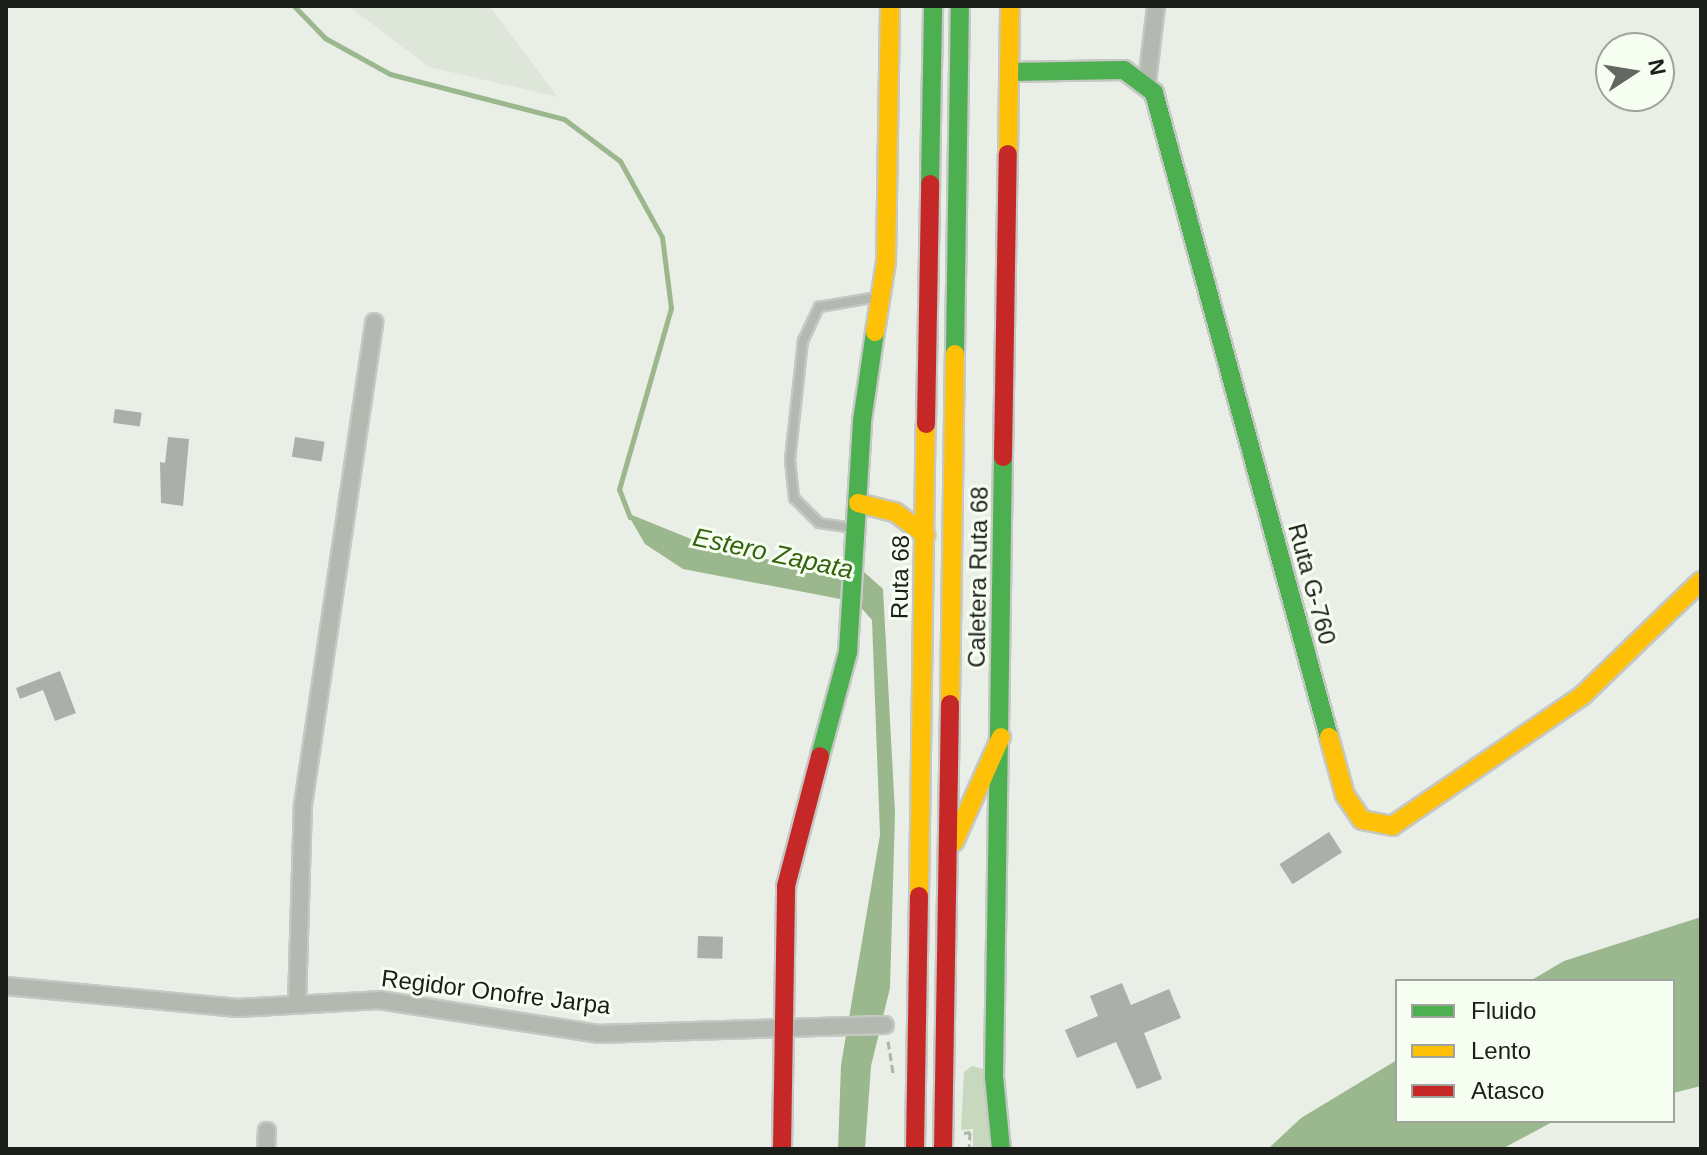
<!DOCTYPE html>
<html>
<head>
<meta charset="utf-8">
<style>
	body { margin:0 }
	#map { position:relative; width:1707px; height:1155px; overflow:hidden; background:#e9eee7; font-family:Arial,sans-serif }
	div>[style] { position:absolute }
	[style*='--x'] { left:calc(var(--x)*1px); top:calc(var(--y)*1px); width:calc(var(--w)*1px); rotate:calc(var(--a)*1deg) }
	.built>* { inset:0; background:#dde6d8 }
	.green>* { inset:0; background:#c7d8bf }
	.water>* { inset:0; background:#9bb78d }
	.stream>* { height:5px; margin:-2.5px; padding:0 2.5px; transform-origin:2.5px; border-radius:2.5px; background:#9bb78d }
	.building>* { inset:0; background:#abaea9; transform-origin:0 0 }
	.path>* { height:3px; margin-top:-1.5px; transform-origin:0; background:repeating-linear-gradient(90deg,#aeb3ac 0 8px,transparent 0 12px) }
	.roads { filter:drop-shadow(2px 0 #c5c8c3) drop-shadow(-2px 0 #c5c8c3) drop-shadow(0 2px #c5c8c3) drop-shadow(0 -2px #c5c8c3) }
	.lane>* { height:8px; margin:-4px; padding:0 4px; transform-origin:4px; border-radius:4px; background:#b3b9b0 }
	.street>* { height:16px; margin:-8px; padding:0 8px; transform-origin:8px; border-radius:8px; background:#b3b9b0 }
	.fast>* { height:18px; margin:-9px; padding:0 9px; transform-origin:9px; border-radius:9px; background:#4caf50 }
	.slow>* { height:18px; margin:-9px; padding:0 9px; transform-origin:9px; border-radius:9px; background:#ffc107 }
	.jam>* { height:18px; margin:-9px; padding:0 9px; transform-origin:9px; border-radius:9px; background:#c62828 }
	span { translate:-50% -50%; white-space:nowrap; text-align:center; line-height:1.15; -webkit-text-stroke:6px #f6fef2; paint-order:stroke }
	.street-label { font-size:24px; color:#1b1e19 }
	.water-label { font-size:26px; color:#34620f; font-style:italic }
	.frame { position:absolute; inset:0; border:8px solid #1b1e19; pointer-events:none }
	.legend { position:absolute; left:1395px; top:979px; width:280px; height:144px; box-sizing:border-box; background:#f6fef2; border:2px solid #9ea49b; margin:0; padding:10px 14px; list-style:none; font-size:24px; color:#1b1e19 }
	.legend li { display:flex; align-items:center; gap:16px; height:40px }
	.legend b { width:40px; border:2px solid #9ea49b }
	.north { position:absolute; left:1595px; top:32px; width:80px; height:80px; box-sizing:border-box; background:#f6fef2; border:2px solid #9ea49b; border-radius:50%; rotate:78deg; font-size:22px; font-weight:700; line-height:32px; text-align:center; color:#1b1e19 }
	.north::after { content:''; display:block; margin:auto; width:28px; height:36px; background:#636761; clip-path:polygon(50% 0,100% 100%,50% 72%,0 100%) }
</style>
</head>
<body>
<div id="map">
	<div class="built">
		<i style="clip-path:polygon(349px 6px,489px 6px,558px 97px,429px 67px)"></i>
	</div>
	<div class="green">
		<i style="clip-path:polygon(972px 1066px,987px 1070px,989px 1149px,973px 1149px,973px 1129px,961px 1130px,964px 1072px)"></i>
	</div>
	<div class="water">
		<i style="clip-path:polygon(627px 513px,728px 554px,864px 572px,883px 589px,895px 813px,890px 988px,871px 1066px,865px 1149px,838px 1149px,841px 1065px,880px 835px,872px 620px,856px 602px,683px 569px,645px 544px)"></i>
		<i style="clip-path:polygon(1701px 917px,1701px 1086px,1673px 1093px,1673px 981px,1530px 981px,1564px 961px)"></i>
		<i style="clip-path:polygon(1397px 1060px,1397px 1121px,1554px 1121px,1502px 1149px,1268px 1149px,1301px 1118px)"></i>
	</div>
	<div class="stream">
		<i style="--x:294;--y:6;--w:45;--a:45.9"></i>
		<i style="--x:325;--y:38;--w:74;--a:29"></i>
		<i style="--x:390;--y:74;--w:180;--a:14.5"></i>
		<i style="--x:564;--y:119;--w:70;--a:36.9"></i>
		<i style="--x:620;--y:161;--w:87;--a:61.1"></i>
		<i style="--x:662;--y:237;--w:72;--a:82.8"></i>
		<i style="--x:671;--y:308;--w:188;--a:106"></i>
		<i style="--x:619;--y:489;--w:30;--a:69"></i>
	</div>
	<div class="building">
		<i style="left:115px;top:409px;width:27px;height:14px;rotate:8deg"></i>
		<i style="clip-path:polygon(168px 437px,189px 439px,183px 506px,161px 503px,160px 462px,165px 463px)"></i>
		<i style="left:295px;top:437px;width:30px;height:20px;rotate:9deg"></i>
		<i style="clip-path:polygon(60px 671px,76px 713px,55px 721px,43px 690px,20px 699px,16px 688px)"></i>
		<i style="left:1329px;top:832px;width:24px;height:59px;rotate:57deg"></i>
		<i style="left:698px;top:936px;width:25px;height:22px;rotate:2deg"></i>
		<i style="clip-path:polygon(1122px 983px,1131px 1005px,1169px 989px,1181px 1018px,1144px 1033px,1162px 1079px,1137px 1089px,1116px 1042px,1077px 1058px,1065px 1030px,1098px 1016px,1090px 996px)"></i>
	</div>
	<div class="path">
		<i style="--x:888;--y:1041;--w:32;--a:81"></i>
		<i style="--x:964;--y:1133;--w:6;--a:-9"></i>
		<i style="--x:970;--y:1132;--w:17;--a:93"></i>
	</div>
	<div class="roads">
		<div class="lane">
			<i style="--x:854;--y:528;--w:35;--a:-172"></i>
			<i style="--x:819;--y:523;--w:35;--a:-135"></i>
			<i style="--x:794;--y:498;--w:38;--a:-96"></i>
			<i style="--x:790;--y:460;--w:120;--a:-83.8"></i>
			<i style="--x:803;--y:341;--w:38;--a:-65"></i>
			<i style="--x:819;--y:307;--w:59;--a:-9.8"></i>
		</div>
		<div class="street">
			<i style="--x:1147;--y:82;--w:77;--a:-83.2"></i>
			<i style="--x:6;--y:986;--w:233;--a:5.4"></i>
			<i style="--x:238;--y:1008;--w:141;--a:-3.2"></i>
			<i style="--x:379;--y:1000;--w:222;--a:8.8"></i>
			<i style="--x:598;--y:1034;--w:287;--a:-1.8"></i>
			<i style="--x:297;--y:1004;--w:199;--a:-88.3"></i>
			<i style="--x:303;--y:805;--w:488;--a:-81.6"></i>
			<i style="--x:266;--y:1149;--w:18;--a:-87"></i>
		</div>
		<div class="fast">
			<i style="--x:1009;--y:72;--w:115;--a:-1"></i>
			<i style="--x:1124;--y:70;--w:38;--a:37"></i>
			<i style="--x:1154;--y:93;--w:667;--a:74.8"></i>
			<i style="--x:930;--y:184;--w:178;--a:-89"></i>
			<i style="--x:955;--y:354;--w:348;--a:-89.2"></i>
			<i style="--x:820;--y:756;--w:108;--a:-74.9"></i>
			<i style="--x:848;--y:652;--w:231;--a:-86.5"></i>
			<i style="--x:862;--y:421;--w:90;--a:-81.7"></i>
			<i style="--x:1001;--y:1149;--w:73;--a:-95.5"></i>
			<i style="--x:994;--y:1076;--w:619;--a:-89.17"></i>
		</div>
		<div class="slow">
			<i style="--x:1008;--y:154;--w:148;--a:-89.2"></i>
			<i style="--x:875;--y:332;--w:71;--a:-81.1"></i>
			<i style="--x:886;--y:262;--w:256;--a:-89.1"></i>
			<i style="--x:858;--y:503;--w:38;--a:14"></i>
			<i style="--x:895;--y:512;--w:38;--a:37"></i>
			<i style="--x:950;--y:704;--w:350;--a:-89.2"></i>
			<i style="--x:1329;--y:737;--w:60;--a:74.6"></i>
			<i style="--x:1345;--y:795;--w:30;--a:56"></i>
			<i style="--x:1362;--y:820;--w:31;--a:11"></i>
			<i style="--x:1392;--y:826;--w:232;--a:-34.4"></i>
			<i style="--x:1583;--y:695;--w:164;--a:-44"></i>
			<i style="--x:954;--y:842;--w:115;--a:-65.9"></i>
			<i style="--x:919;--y:896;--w:472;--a:-89.2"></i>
		</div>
		<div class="jam">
			<i style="--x:926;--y:424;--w:240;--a:-89"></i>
			<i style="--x:1003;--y:457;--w:303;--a:-89.1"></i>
			<i style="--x:782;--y:1149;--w:263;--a:-89.1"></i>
			<i style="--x:786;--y:886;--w:134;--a:-75.3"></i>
			<i style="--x:915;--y:1149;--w:253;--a:-89.1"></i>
			<i style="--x:943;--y:1149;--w:445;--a:-89.1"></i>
		</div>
	</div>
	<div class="street-label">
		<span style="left:900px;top:577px;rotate:-89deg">Ruta 68</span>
		<span style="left:978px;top:577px;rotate:-89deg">Caletera Ruta 68</span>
		<span style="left:1312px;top:584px;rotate:75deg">Ruta G-760</span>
		<span style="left:496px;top:992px;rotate:7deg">Regidor Onofre Jarpa</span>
	</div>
	<div class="water-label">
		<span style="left:773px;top:554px;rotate:12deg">Estero Zapata</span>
	</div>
	<div class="frame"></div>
	<ul class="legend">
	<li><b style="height:10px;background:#4caf50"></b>Fluido</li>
	<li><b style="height:10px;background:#ffc107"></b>Lento</li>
	<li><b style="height:10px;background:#c62828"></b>Atasco</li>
	</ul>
	<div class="north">N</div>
</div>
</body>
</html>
